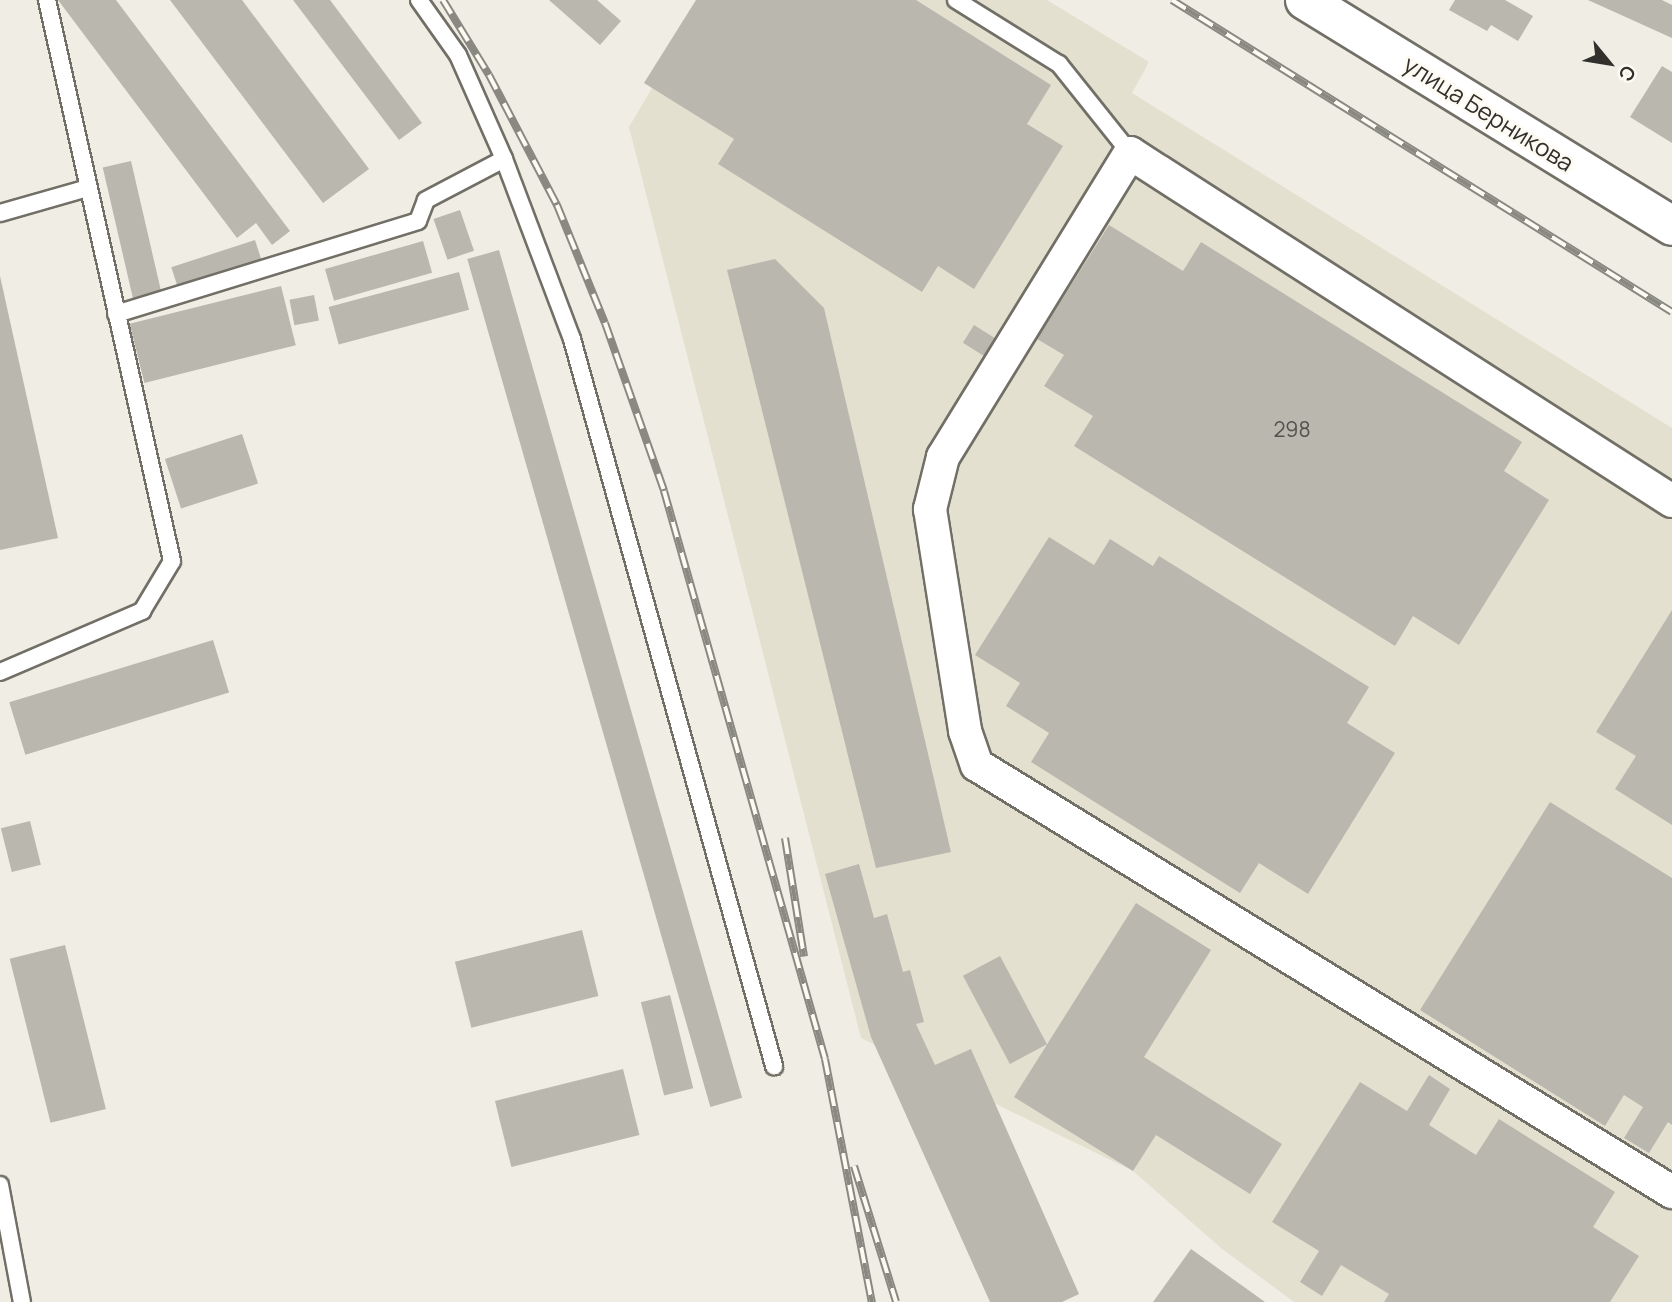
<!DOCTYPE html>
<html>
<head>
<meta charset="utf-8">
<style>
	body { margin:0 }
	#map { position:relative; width:1672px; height:1302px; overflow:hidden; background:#efede4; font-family:Manrope,sans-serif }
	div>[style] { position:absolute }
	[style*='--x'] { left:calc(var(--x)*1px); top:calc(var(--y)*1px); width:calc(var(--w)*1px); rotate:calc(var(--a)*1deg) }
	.built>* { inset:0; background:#e4e0d0 }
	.building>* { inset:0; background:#bab7af; transform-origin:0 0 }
	.roads { filter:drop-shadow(2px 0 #716f66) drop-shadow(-2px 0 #716f66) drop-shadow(0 2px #716f66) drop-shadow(0 -2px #716f66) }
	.service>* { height:16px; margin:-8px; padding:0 8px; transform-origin:8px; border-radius:8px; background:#fff }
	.minor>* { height:32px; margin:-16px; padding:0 16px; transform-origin:16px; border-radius:16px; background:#fff }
	.secondary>* { height:38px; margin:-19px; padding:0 19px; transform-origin:19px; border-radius:19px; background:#fff }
	.rail>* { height:8px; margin-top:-4px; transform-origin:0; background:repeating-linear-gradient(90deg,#fdfaf1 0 16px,#898881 0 32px); box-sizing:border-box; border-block:2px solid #898881 }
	span { translate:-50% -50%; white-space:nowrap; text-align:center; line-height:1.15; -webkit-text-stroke:5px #fdfaf1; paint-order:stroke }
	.number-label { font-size:21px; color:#53524d }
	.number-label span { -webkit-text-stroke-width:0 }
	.street-label { font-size:24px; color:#31302c }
	.north { position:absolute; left:1574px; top:28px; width:70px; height:70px; -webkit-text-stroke:5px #fdfaf1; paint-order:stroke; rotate:120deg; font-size:19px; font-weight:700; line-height:28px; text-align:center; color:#31302c }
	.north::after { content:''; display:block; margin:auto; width:24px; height:32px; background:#31302c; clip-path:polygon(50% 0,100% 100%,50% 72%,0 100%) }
</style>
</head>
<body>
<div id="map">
	<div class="built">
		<i style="clip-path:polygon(704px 0,1047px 0,1149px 62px,1132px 93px,1672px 428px,1672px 1302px,1294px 1302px,1221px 1248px,1133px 1171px,861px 1038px,629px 127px)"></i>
	</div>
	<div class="building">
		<i style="clip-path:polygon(58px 0,116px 0,290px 231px,272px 245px,256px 223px,237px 238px)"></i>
		<i style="clip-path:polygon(170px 0,242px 0,369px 169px,323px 203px)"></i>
		<i style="clip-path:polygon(293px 0,330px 0,422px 123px,399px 140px)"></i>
		<i style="clip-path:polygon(549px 0,597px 0,621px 21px,600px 45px)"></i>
		<i style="clip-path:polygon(696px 0,916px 0,1051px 85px,1027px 124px,1063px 146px,974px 289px,938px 266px,922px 292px,718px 164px,734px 139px,644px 83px)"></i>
		<i style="clip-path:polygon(1455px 0,1505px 0,1533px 16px,1518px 41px,1491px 25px,1487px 31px,1449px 10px)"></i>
		<i style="clip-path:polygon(1588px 0,1662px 0,1672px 5px,1672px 38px)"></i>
		<i style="clip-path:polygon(1662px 66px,1672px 72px,1672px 143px,1630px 117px)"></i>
		<i style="left:131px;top:161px;width:134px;height:29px;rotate:77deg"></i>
		<i style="left:460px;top:210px;width:43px;height:28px;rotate:71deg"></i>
		<i style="clip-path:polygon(1109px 225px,1183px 271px,1201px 242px,1522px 442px,1504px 471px,1549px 500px,1459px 645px,1413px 616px,1395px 646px,1074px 446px,1093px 416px,1044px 386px,1064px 355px,1037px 339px)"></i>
		<i style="left:255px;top:240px;width:26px;height:88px;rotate:72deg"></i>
		<i style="left:423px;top:241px;width:33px;height:102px;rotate:74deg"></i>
		<i style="left:499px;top:250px;width:882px;height:33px;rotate:74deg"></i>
		<i style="clip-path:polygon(775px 259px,824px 308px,951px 852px,876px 868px,727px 270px)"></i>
		<i style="left:459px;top:272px;width:39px;height:135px;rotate:75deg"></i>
		<i style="clip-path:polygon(0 276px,58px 538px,0 550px)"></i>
		<i style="left:281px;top:286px;width:61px;height:156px;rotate:76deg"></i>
		<i style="left:314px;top:295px;width:26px;height:25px;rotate:79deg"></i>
		<i style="left:974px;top:325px;width:38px;height:21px;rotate:32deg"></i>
		<i style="left:242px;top:434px;width:52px;height:81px;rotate:72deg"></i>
		<i style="clip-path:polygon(1049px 537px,1094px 565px,1110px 539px,1153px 566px,1159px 556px,1369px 687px,1347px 723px,1395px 753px,1308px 894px,1259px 863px,1240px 893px,1031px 762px,1049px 733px,1006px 706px,1020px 683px,975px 655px)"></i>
		<i style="clip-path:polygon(1672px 610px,1672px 825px,1615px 789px,1636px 756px,1596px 732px)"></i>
		<i style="left:213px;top:640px;width:55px;height:213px;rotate:73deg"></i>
		<i style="clip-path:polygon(1550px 802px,1672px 878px,1672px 1125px,1668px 1122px,1649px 1153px,1624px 1138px,1643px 1107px,1624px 1095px,1605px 1126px,1420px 1010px)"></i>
		<i style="left:30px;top:821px;width:45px;height:30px;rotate:76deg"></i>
		<i style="clip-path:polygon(859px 864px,874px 918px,887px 914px,903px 972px,910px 970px,924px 1022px,916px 1024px,935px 1065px,971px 1049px,1079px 1294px,1062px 1302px,990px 1302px,871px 1037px,825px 874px)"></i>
		<i style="clip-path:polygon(1136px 903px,1211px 950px,1144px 1057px,1282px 1144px,1250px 1194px,1156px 1135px,1133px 1171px,1014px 1097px)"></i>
		<i style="left:582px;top:930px;width:68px;height:131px;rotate:76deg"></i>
		<i style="left:65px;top:945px;width:169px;height:57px;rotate:76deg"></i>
		<i style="left:1000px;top:956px;width:100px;height:42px;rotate:62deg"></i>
		<i style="left:670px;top:995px;width:96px;height:30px;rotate:76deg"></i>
		<i style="left:623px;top:1069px;width:68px;height:132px;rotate:76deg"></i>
		<i style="clip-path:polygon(1429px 1075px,1450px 1089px,1429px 1125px,1476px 1155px,1499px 1119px,1615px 1192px,1593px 1227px,1639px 1256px,1610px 1302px,1384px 1302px,1389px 1294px,1341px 1265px,1322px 1296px,1300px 1282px,1319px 1251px,1272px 1222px,1360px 1082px,1407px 1111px)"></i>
		<i style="clip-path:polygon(1191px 1249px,1265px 1302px,1153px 1302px)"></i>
	</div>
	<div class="roads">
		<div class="service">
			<i style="--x:419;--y:0;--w:67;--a:54.7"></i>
			<i style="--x:458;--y:55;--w:114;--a:66.1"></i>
			<i style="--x:504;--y:159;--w:192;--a:69.3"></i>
			<i style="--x:572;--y:339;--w:755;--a:74.47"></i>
			<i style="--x:956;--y:0;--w:121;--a:31.9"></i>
			<i style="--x:1059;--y:64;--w:114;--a:51.4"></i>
			<i style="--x:0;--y:213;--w:91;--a:-15.9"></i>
			<i style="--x:116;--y:314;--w:316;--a:-17.1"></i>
			<i style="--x:418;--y:221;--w:22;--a:-69"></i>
			<i style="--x:426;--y:200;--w:88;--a:-27.7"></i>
			<i style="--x:0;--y:672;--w:155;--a:-23.2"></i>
			<i style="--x:142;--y:611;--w:58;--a:-59"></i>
			<i style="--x:172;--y:561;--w:575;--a:-102.56"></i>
			<i style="--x:0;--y:1185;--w:119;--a:79.4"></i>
		</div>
		<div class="minor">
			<i style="--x:1672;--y:501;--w:644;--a:-147.3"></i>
			<i style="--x:1130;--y:153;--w:357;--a:121.6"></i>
			<i style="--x:943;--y:457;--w:54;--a:104"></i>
			<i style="--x:930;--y:509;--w:225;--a:81"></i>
			<i style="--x:965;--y:731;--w:36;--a:71"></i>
			<i style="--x:977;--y:765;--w:816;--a:31.57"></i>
		</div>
		<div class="secondary">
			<i style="--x:1305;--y:0;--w:431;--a:31.6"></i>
		</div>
	</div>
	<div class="rail">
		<i style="--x:443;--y:0;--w:88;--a:58.5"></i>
		<i style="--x:489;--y:75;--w:147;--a:62.4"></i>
		<i style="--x:557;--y:205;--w:127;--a:67.9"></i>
		<i style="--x:605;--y:323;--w:178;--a:70.6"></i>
		<i style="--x:664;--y:491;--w:590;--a:74.17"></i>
		<i style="--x:825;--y:1059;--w:248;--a:79.1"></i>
		<i style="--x:1172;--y:0;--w:589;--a:31.96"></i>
		<i style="--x:785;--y:838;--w:120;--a:80.9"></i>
		<i style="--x:854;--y:1166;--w:142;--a:72.8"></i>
	</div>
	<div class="number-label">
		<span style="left:1292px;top:429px">298</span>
	</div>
	<div class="street-label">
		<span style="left:1489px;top:113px;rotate:32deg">улица Берникова</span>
	</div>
	<div class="north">С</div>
</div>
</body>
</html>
